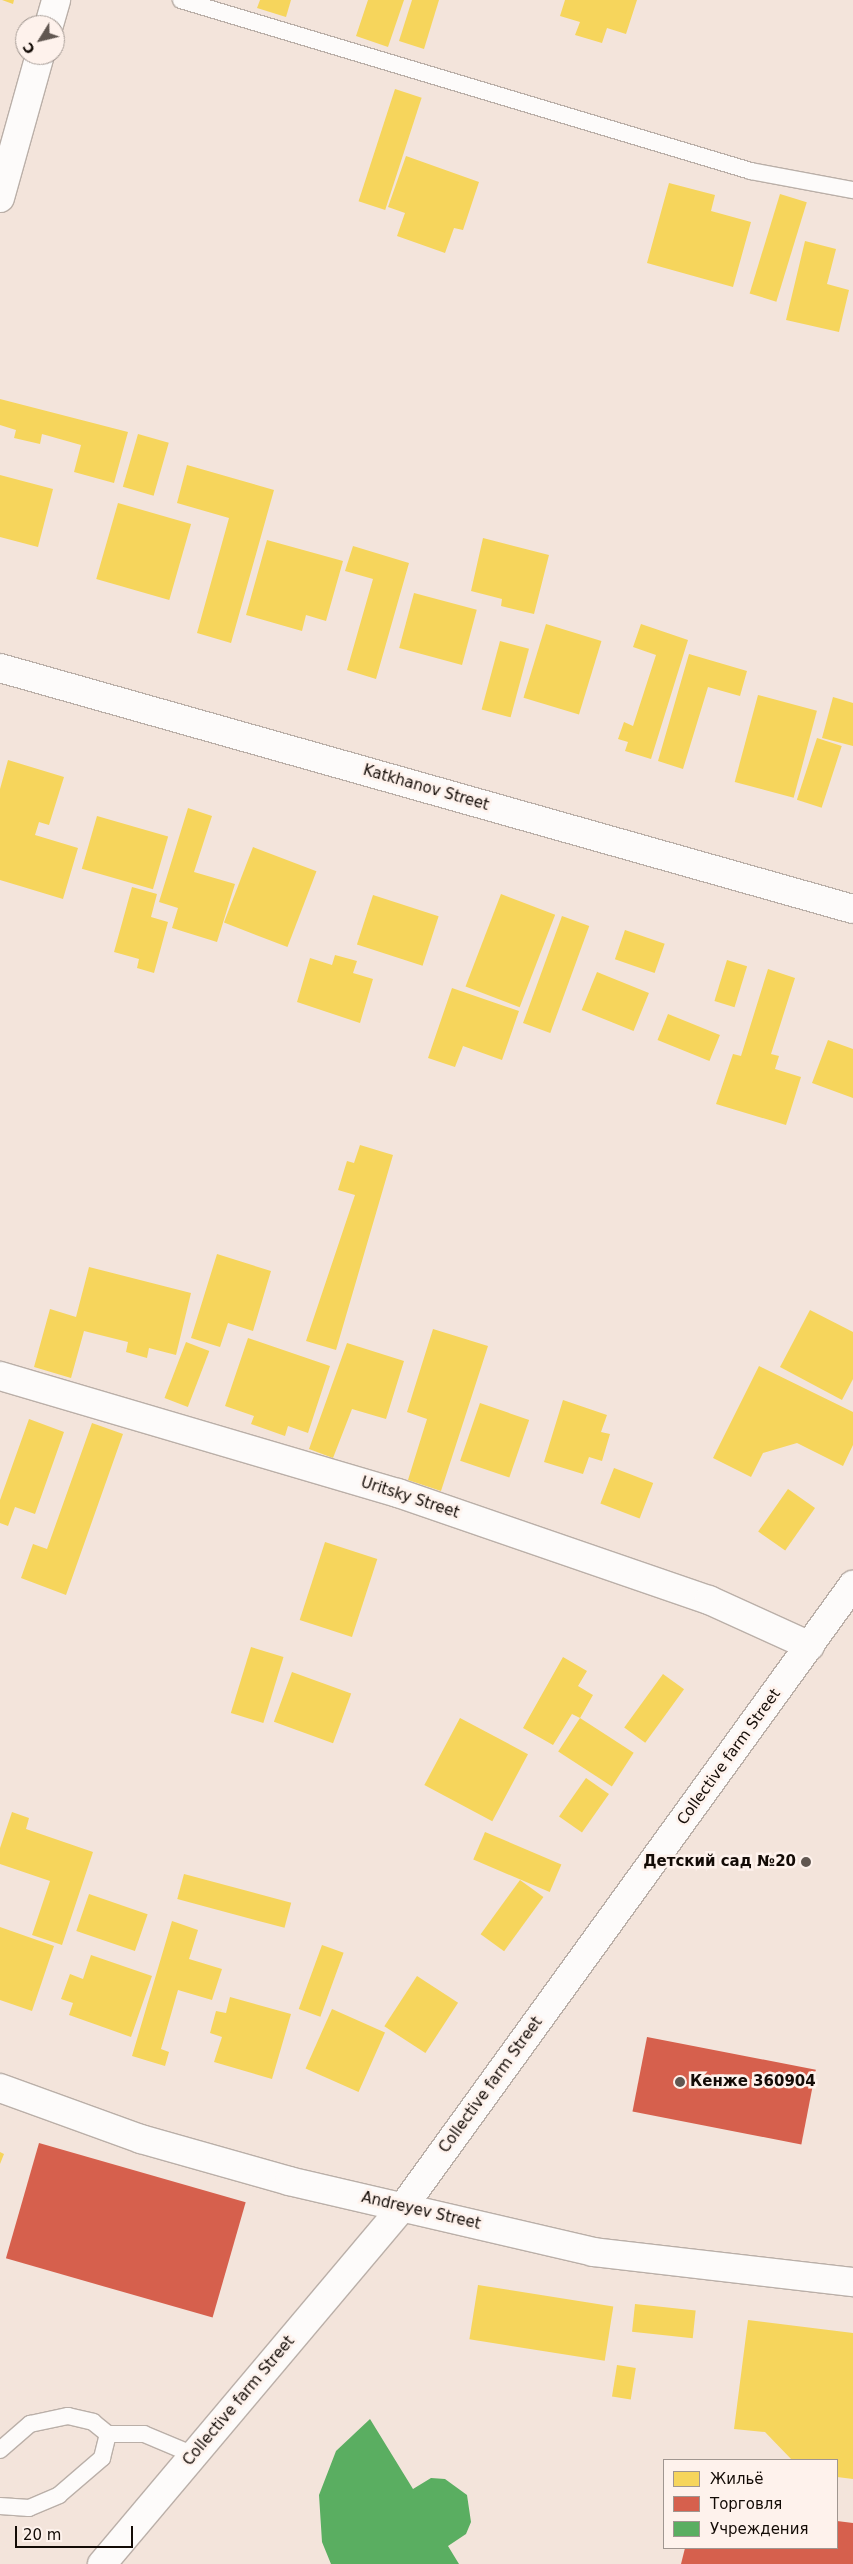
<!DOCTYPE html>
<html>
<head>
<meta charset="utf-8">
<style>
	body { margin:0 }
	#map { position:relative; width:853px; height:2564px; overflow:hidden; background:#f3e4db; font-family:"DejaVu Sans",sans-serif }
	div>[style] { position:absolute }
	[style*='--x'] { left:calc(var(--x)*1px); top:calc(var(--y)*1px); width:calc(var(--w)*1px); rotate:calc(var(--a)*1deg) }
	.homes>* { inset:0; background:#f6d55c; transform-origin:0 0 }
	.shops>* { inset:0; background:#d6604d; transform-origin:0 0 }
	.public>* { inset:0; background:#5aae61 }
	.roads { filter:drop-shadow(1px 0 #baafa8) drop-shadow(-1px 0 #baafa8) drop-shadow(0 1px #baafa8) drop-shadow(0 -1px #baafa8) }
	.lane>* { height:16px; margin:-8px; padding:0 8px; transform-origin:8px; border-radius:8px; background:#fdfbfa }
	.street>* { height:28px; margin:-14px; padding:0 14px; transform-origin:14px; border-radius:14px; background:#fdfbfa }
	.secondary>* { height:28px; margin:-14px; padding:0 14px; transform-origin:14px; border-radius:14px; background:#fdfbfa }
	.dots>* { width:14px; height:14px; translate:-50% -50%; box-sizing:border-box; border:2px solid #fef2ec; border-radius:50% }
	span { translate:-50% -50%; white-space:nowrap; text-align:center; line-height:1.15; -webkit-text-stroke:5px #fef2ec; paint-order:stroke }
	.street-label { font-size:15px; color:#130b06 }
	.poi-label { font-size:15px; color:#130b06; font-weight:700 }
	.right { translate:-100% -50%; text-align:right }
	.left { translate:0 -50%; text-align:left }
	.legend { position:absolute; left:663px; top:2459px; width:175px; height:90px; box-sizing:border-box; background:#fef2ec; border:1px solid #a09690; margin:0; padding:6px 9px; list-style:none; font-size:15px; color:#130b06 }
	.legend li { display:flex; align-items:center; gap:10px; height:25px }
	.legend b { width:25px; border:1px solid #a09690 }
	.north { position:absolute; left:15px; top:15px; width:50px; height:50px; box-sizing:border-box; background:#fef2ec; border:1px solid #a09690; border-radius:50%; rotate:234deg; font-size:14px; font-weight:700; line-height:20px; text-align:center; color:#130b06 }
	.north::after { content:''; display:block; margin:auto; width:18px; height:22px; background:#615751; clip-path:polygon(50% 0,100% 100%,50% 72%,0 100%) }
	.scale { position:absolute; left:15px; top:2526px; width:118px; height:22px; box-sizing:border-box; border:2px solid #130b06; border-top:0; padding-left:6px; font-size:15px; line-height:18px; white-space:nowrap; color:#130b06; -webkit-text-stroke:4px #fef2ec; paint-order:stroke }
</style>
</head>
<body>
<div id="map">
	<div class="homes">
		<i style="clip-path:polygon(2px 0,14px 0,13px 4px)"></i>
		<i style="clip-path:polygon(260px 0,291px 0,286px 17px,257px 8px)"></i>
		<i style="clip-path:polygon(368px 0,404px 0,388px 47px,356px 36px)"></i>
		<i style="clip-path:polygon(412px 0,439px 0,424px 49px,399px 41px)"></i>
		<i style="clip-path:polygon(565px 0,637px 0,626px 34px,607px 28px,602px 43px,575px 35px,580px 22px,560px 16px)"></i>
		<i style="left:395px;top:89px;width:28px;height:118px;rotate:18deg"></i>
		<i style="clip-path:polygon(406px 156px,479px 182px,463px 230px,454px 228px,445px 253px,397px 236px,405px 213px,388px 207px)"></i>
		<i style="clip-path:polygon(669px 183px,715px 195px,711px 211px,751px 222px,733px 287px,647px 263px)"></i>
		<i style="left:780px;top:194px;width:28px;height:104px;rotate:17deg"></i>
		<i style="clip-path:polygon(805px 241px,836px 249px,827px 284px,849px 290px,839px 332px,786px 320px)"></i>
		<i style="clip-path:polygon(0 399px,128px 432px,114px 483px,74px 472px,81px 445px,42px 434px,40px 444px,14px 438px,16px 430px,0 425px)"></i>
		<i style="left:138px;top:434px;width:32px;height:55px;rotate:16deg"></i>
		<i style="clip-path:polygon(187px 465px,274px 490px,231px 643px,197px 633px,229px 518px,177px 503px)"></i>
		<i style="clip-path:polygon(0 475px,53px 489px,38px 547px,0 537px)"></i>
		<i style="left:118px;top:503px;width:76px;height:79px;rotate:16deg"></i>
		<i style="clip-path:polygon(483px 538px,549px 555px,534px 614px,501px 606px,502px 599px,471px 591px)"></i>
		<i style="clip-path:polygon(267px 540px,343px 561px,326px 621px,306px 615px,302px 631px,246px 615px)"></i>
		<i style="clip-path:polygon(353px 546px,409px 563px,376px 679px,347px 670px,373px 579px,345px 571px)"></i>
		<i style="left:414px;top:593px;width:65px;height:57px;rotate:15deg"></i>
		<i style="left:546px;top:624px;width:58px;height:77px;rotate:17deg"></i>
		<i style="clip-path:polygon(641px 624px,688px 640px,651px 759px,625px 751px,628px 742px,618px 739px,624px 722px,633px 726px,656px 655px,633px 647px)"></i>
		<i style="left:500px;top:641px;width:30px;height:71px;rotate:15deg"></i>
		<i style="clip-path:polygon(689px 654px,747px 671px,740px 696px,708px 687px,683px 769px,658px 761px)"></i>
		<i style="left:758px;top:695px;width:61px;height:90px;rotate:15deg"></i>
		<i style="clip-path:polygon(833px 697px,853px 703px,853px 746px,822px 738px)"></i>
		<i style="left:817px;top:738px;width:26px;height:65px;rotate:18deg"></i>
		<i style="clip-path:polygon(8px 760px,64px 777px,49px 825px,39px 822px,35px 835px,78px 848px,63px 899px,0 880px,0 789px)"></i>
		<i style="clip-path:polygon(188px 808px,212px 816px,194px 872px,235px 884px,217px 942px,172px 928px,178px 908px,159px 902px)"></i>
		<i style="left:97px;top:816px;width:74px;height:55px;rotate:16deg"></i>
		<i style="left:253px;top:847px;width:68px;height:81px;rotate:21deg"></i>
		<i style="clip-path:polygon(132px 887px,157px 894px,151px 917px,168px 922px,154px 973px,137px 968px,139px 959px,114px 952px)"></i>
		<i style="left:501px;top:894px;width:58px;height:99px;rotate:21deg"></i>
		<i style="left:373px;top:895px;width:69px;height:52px;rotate:18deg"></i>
		<i style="left:562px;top:916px;width:29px;height:114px;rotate:20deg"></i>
		<i style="left:625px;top:930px;width:42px;height:31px;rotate:19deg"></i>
		<i style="clip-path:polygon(335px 955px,357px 961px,353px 973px,373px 979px,360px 1023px,297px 1002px,310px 958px,332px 965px)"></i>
		<i style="left:727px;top:960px;width:21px;height:43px;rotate:17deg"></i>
		<i style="clip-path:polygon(768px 969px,795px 978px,771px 1054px,779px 1056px,775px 1069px,801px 1077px,786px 1125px,716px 1104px,733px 1054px,741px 1056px)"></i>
		<i style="left:597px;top:972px;width:56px;height:41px;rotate:22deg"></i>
		<i style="clip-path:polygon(452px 988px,519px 1011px,502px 1060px,463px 1046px,455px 1067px,428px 1058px)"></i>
		<i style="left:668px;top:1014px;width:56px;height:28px;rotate:22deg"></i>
		<i style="clip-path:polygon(828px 1040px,853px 1049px,853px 1098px,812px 1083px)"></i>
		<i style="clip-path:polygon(360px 1145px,393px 1155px,336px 1350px,306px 1341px,355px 1195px,338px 1190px,347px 1161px,354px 1163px)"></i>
		<i style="clip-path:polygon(217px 1254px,271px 1271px,253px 1331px,228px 1323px,220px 1347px,191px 1338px)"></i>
		<i style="clip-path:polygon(89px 1267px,191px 1293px,176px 1355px,149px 1348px,147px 1358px,126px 1352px,128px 1342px,84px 1331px,71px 1378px,34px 1367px,50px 1309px,76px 1317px)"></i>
		<i style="clip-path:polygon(810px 1310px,853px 1332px,853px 1379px,842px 1400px,780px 1367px)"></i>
		<i style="clip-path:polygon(433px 1329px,488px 1346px,441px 1491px,408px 1480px,427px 1419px,407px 1412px)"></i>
		<i style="clip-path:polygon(248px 1338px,330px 1366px,308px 1433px,288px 1426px,285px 1436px,251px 1424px,254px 1416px,225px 1406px)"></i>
		<i style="left:186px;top:1342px;width:25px;height:60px;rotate:21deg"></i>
		<i style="clip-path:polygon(347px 1343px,404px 1361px,386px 1419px,352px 1409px,333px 1458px,309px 1449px)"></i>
		<i style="clip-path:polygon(759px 1366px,853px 1412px,853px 1445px,843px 1466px,797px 1443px,763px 1453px,751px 1477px,713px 1458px)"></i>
		<i style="clip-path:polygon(563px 1400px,607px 1415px,601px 1432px,610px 1434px,602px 1461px,589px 1457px,583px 1474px,544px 1462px)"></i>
		<i style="left:480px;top:1403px;width:52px;height:61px;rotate:19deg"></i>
		<i style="clip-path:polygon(29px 1419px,64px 1432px,35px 1514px,15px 1507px,8px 1526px,0 1523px,0 1500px)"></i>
		<i style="clip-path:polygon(92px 1423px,123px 1434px,66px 1595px,21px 1578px,33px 1544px,47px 1549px)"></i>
		<i style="left:614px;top:1468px;width:42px;height:38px;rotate:21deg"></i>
		<i style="left:788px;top:1489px;width:33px;height:52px;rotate:35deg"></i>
		<i style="left:325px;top:1542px;width:55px;height:82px;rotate:18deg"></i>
		<i style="left:251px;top:1647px;width:34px;height:69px;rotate:17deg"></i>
		<i style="clip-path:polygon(563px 1657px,587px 1671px,578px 1686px,593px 1695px,580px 1718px,572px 1714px,553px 1745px,523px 1728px)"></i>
		<i style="left:292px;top:1672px;width:63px;height:53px;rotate:20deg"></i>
		<i style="left:663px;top:1674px;width:26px;height:66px;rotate:36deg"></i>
		<i style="left:460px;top:1718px;width:77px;height:76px;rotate:28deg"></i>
		<i style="left:580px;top:1718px;width:64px;height:40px;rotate:33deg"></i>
		<i style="left:586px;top:1778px;width:28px;height:47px;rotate:35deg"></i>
		<i style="clip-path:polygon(12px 1812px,29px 1818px,26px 1829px,93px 1852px,62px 1945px,32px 1935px,50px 1881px,0 1864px,0 1848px)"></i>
		<i style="left:485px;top:1832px;width:83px;height:30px;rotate:23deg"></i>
		<i style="left:184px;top:1874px;width:111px;height:26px;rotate:15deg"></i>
		<i style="left:520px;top:1880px;width:29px;height:67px;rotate:36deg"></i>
		<i style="left:89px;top:1894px;width:62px;height:39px;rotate:19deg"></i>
		<i style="clip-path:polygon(172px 1921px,198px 1930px,189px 1959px,222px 1969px,212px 2000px,178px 1990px,161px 2049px,169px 2052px,165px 2066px,132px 2056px)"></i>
		<i style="clip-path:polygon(0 1927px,54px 1946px,32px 2011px,0 2000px)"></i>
		<i style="left:322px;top:1945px;width:23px;height:68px;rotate:20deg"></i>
		<i style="clip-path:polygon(91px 1955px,152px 1976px,131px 2037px,69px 2015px,73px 2003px,61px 1999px,70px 1974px,83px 1979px)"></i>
		<i style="left:417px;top:1976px;width:49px;height:60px;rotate:33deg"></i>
		<i style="clip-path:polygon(230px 1997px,291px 2014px,272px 2079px,214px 2062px,222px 2037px,210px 2033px,216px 2011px,226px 2013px)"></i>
		<i style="left:332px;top:2009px;width:58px;height:65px;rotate:24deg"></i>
		<i style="clip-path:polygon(0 2152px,4px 2154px,0 2164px)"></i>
		<i style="left:478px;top:2285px;width:137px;height:55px;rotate:9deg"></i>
		<i style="left:635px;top:2304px;width:61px;height:28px;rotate:6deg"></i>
		<i style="clip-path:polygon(748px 2320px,853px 2333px,853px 2479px,837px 2477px,837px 2460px,792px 2460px,765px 2432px,734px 2429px)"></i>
		<i style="left:617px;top:2365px;width:19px;height:32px;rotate:9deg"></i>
	</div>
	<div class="shops">
		<i style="left:647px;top:2037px;width:172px;height:76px;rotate:11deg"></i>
		<i style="left:39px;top:2143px;width:215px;height:120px;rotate:16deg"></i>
		<i style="clip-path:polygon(837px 2521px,853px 2523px,853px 2564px,681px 2564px,685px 2548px,837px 2548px)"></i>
	</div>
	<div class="public">
		<i style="clip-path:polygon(370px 2419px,413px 2489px,431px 2478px,445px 2479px,467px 2495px,471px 2522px,466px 2534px,448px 2546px,459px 2564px,331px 2564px,322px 2542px,319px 2495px,336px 2451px)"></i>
	</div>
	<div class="roads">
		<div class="lane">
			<i style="--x:181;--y:0;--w:595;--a:16.7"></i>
			<i style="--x:751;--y:171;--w:104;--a:10.6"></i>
			<i style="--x:0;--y:2450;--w:40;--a:-41"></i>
			<i style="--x:30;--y:2424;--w:39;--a:-12"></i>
			<i style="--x:68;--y:2416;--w:26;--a:13"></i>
			<i style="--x:93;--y:2422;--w:19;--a:39"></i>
			<i style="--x:108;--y:2434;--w:36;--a:0"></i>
			<i style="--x:144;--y:2434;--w:54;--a:22.8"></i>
			<i style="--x:0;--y:2506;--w:29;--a:4"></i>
			<i style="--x:29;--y:2508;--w:33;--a:-23"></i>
			<i style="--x:59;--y:2495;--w:57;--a:-40.7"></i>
			<i style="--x:102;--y:2458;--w:25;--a:-76"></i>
		</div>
		<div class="street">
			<i style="--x:49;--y:25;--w:26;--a:-74"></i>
			<i style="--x:0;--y:198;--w:148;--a:-74.4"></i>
			<i style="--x:0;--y:1376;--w:415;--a:16.4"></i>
			<i style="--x:398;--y:1493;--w:329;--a:19"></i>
			<i style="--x:709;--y:1600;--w:111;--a:24.5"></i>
			<i style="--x:0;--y:2088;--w:150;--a:19.9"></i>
			<i style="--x:141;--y:2139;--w:154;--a:15.8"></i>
			<i style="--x:289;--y:2181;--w:312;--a:13.1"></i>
			<i style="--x:593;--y:2252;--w:262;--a:6.6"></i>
		</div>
		<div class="secondary">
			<i style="--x:0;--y:668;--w:886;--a:15.78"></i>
			<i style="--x:102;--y:2564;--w:467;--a:-49.9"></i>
			<i style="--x:403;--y:2207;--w:768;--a:-54.12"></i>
		</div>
	</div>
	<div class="dots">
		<i style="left:806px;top:1862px;background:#615751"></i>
		<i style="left:680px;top:2082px;background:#615751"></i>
	</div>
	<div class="street-label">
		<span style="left:426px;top:788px;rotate:16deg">Katkhanov Street</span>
		<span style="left:410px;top:1498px;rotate:18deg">Uritsky Street</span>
		<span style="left:729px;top:1757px;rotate:-54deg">Collective farm Street</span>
		<span style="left:491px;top:2085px;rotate:-54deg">Collective farm Street</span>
		<span style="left:421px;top:2211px;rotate:13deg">Andreyev Street</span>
		<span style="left:239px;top:2401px;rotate:-50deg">Collective farm Street</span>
	</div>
	<div class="poi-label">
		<span class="right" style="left:796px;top:1862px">Детский сад №20</span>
		<span class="left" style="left:690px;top:2082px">Кенже 360904</span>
	</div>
	<ul class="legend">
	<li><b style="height:14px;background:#f6d55c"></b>Жильё</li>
	<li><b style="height:14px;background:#d6604d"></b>Торговля</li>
	<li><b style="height:14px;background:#5aae61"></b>Учреждения</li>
	</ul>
	<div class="north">С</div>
	<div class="scale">20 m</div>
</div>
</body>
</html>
